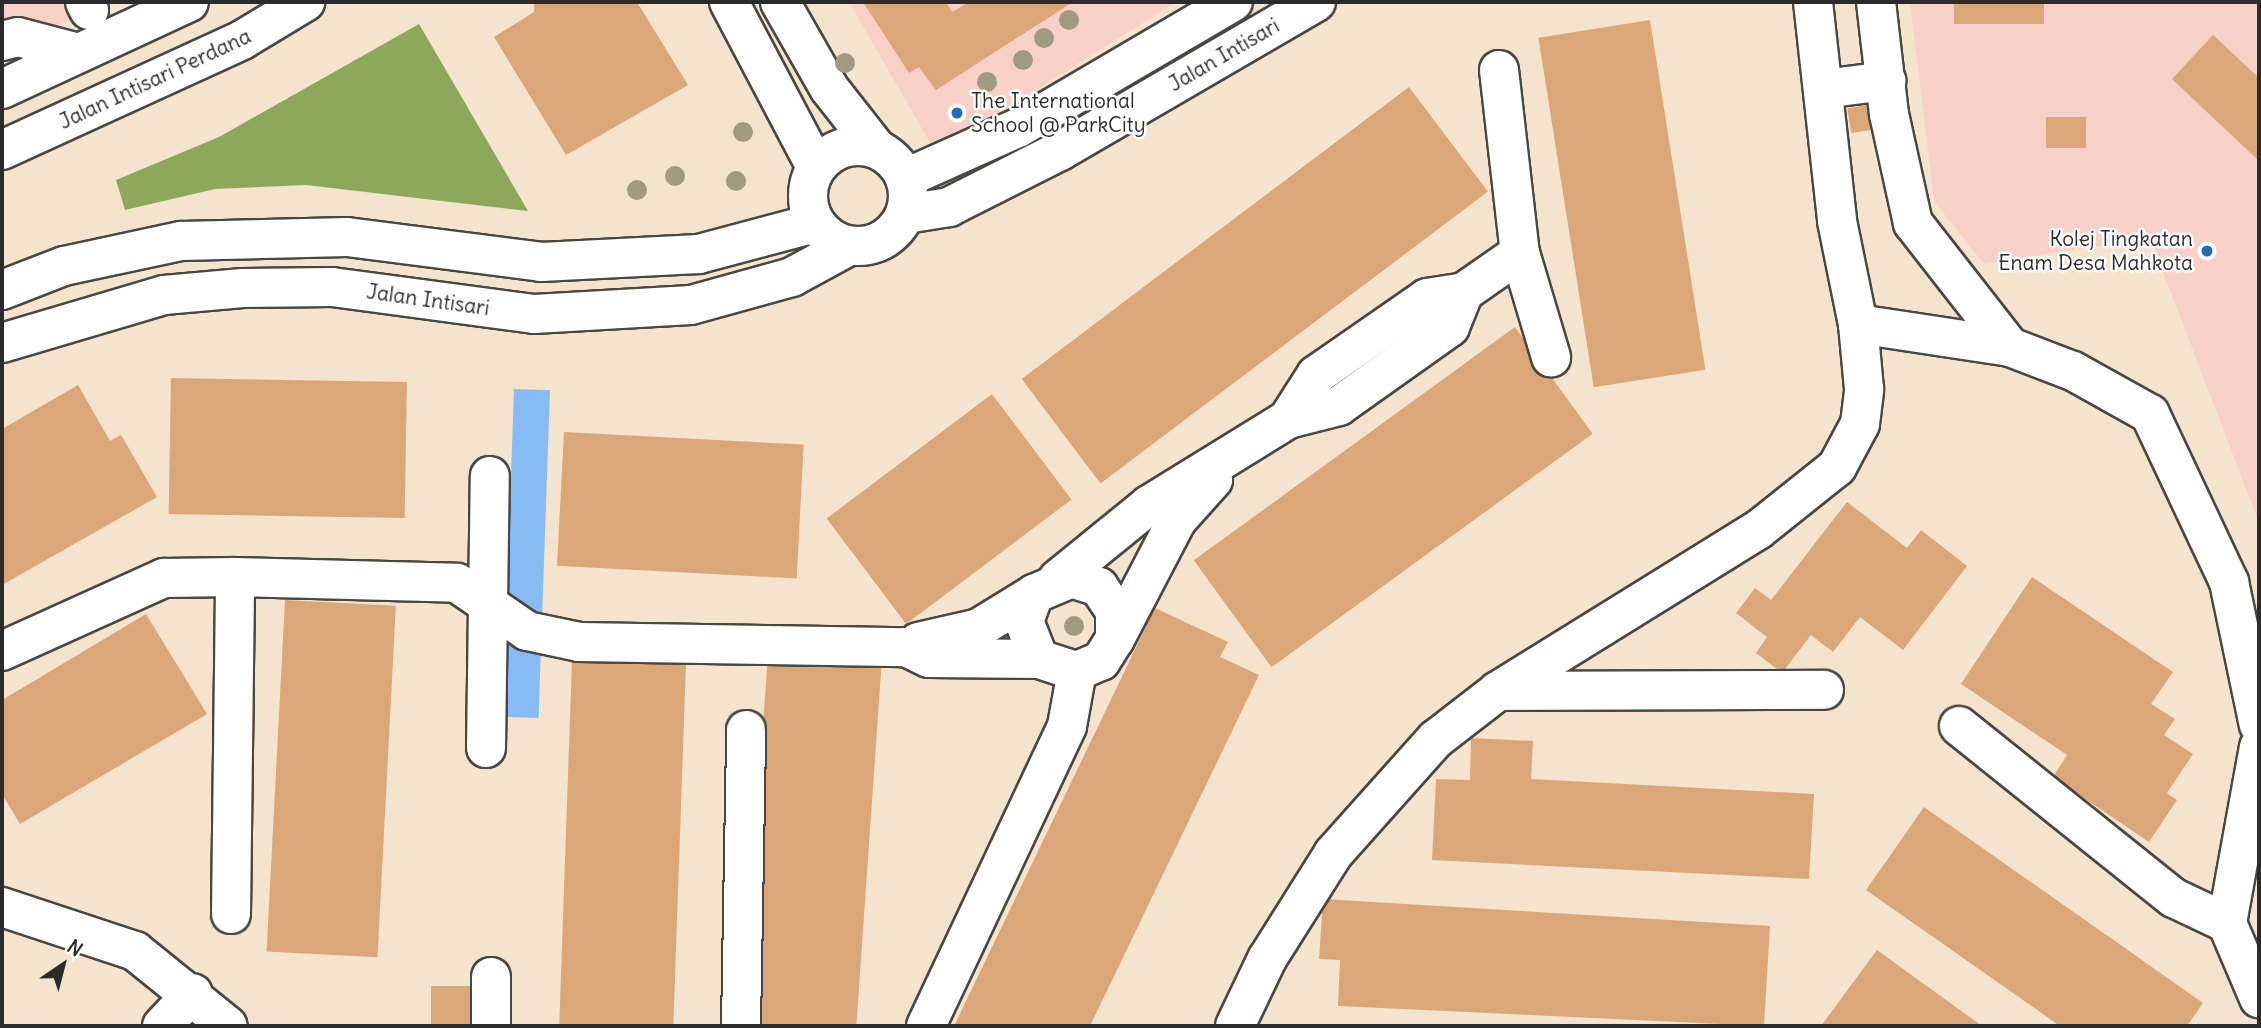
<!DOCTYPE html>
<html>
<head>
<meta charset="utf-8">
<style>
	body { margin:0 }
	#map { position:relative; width:2261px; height:1028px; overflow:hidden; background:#f5e4cd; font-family:Delius,sans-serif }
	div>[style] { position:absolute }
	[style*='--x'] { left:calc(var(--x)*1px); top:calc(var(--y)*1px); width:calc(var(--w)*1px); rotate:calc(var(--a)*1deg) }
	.built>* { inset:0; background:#f7d1c8 }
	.forest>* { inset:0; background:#8ca95b }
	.water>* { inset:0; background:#86bbf4; transform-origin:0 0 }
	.building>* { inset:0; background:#dba678; transform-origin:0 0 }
	.roads { filter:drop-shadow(2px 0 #494743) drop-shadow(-2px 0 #494743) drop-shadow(0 2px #494743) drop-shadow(0 -2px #494743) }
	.minor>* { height:38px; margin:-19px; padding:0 19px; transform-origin:19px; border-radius:19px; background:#fff }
	.minor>.ring { margin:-19px; padding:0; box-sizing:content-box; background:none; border:38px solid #fff; border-radius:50% }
	.trees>* { width:20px; height:20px; margin:-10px; border-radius:50%; background:#a09b7f }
	.dots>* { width:19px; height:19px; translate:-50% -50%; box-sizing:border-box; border:4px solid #fff; border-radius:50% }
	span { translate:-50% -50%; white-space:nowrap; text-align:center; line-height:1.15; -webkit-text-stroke:5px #fff; paint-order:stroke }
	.street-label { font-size:21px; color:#2b2b2b }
	.poi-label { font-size:21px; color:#2b2b2b }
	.left { translate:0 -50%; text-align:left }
	.right { translate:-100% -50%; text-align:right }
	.frame { position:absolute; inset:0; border:4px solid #2b2b2b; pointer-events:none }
	.north { position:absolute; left:28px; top:930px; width:70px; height:70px; -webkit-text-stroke:5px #fff; paint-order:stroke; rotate:35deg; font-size:19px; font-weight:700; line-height:28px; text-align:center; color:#2b2b2b }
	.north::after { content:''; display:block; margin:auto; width:24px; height:32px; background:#2b2b2b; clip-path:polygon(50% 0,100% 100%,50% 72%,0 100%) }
</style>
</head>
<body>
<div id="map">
	<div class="built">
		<i style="clip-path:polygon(2px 2px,106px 2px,2px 52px)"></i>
		<i style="clip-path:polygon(849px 2px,1176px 2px,936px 153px)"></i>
		<i style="clip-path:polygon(1910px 2px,2259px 2px,2259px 523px,2150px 238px,1984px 264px,1934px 201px)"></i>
	</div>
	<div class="forest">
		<i style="clip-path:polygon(419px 24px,528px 211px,306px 185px,215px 189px,125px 210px,116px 180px,219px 137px)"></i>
	</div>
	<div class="water">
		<i style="left:514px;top:389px;width:36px;height:328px;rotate:2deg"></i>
	</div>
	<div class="building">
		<i style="clip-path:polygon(534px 2px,637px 2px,688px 85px,566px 155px,494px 37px,534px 12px)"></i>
		<i style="clip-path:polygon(863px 2px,946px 2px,952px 12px,969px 2px,1073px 2px,936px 90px,919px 67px,909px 73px)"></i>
		<i style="left:1954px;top:2px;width:90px;height:22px"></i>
		<i style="left:1650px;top:20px;width:354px;height:113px;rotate:81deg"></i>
		<i style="clip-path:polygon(2213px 35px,2259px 78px,2259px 161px,2172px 79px)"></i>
		<i style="left:1409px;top:87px;width:131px;height:485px;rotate:53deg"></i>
		<i style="left:1874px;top:104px;width:25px;height:27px;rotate:81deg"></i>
		<i style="left:2046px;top:117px;width:40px;height:31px"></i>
		<i style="left:1515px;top:327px;width:132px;height:397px;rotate:54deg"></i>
		<i style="left:171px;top:378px;width:236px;height:136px;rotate:1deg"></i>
		<i style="clip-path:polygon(78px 385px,110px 441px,121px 435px,157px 497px,2px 585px,2px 429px)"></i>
		<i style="left:992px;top:394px;width:132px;height:207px;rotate:53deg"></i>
		<i style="left:564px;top:432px;width:240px;height:134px;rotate:3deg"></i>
		<i style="clip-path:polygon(1847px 502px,1907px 548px,1921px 530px,1967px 566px,1903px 650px,1860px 617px,1833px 652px,1811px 635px,1782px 673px,1756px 653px,1767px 637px,1736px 613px,1755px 588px,1771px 600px)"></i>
		<i style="clip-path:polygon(2032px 577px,2173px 672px,2151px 704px,2175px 719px,2164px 735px,2193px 754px,2167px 793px,2177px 800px,2149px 842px,2053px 777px,2067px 755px,1961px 684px)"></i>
		<i style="left:285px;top:600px;width:111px;height:352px;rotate:3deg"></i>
		<i style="clip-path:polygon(1155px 608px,1228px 642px,1220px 657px,1259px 675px,1090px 1026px,954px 1026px)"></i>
		<i style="clip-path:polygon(146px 614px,207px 714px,20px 824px,2px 794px,2px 700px)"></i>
		<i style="left:768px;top:654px;width:114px;height:372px;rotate:4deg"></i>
		<i style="left:572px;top:660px;width:114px;height:366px;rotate:2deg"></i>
		<i style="clip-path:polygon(1471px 738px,1533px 741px,1531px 779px,1814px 794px,1809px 879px,1432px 860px,1436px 779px,1470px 780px)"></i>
		<i style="clip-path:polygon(1924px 807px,2203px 1003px,2187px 1026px,2060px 1026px,1866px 890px)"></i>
		<i style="clip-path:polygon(1323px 899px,1770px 926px,1764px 1026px,1338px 1006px,1340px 960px,1319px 959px)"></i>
		<i style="clip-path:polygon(1877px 950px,1982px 1026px,1821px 1026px)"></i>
		<i style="left:431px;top:986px;width:46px;height:40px"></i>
	</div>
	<div class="roads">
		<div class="minor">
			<i style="--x:85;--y:2;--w:9;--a:63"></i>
			<i style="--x:729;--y:2;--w:187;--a:62.2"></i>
			<i style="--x:780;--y:2;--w:99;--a:60.3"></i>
			<i style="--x:829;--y:88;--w:76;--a:51.9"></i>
			<i style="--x:1813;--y:2;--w:220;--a:83.7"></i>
			<i style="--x:1837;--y:221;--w:105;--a:78.5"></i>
			<i style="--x:1876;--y:2;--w:113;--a:83.4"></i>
			<i style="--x:1889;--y:114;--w:112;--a:77.6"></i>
			<i style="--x:1913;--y:223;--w:157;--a:52"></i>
			<i style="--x:2;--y:41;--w:16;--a:-14"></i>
			<i style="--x:18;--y:37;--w:62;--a:14.9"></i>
			<i style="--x:1499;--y:70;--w:184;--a:83.5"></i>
			<i style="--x:1520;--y:253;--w:109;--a:73.4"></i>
			<i style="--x:2;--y:89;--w:206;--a:-24.9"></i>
			<i style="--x:1823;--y:89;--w:64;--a:-7.2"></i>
			<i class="ring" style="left:808px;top:146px;width:62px;height:62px"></i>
			<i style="--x:2;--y:150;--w:264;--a:-24.6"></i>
			<i style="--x:242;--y:40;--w:74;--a:-31.1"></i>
			<i style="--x:906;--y:178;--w:123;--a:-24.1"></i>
			<i style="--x:1018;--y:128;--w:249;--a:-30.4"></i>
			<i style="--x:906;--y:214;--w:44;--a:-9.2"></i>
			<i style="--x:949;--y:207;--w:124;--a:-26.8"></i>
			<i style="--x:1060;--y:151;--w:296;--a:-30.2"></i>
			<i style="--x:2;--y:290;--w:66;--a:-21.2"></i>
			<i style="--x:64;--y:266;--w:120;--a:-12.1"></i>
			<i style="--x:181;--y:241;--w:166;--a:-1.4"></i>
			<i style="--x:347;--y:237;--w:196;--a:7.3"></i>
			<i style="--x:541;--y:262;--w:158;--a:-2.9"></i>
			<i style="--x:699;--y:254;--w:120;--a:-15"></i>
			<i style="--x:1464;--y:292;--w:38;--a:112"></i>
			<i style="--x:1450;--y:327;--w:136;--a:144.6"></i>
			<i style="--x:1339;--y:406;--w:53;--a:165.7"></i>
			<i style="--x:1288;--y:419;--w:52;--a:-57.5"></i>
			<i style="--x:1316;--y:375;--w:135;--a:-34.7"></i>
			<i style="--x:1427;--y:298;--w:37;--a:-9"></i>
			<i style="--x:1464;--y:292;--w:68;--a:-34.9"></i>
			<i style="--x:2;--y:343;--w:169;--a:-16.5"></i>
			<i style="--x:164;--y:295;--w:79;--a:-5.1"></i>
			<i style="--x:243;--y:288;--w:89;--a:-0.6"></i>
			<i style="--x:332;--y:287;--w:204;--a:7.6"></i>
			<i style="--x:534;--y:314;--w:157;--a:-3.3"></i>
			<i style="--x:691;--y:305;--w:105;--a:-15.5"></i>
			<i style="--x:792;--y:277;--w:65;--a:-28.5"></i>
			<i style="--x:1058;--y:579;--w:117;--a:-39.1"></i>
			<i style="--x:1149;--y:505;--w:163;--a:-31.7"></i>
			<i style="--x:1115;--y:639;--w:134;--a:-62.5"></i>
			<i style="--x:1177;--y:520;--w:54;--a:-48"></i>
			<i style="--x:918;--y:642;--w:63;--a:-12.9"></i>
			<i style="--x:979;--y:628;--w:65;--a:-31.7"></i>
			<i style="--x:2;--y:651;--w:178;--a:-24.3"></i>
			<i style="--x:164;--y:578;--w:71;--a:-0.8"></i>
			<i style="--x:235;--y:577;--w:222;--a:1.5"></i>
			<i style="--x:457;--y:583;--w:85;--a:34.4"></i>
			<i style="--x:527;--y:631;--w:53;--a:11.9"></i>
			<i style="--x:579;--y:642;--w:327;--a:0.9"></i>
			<i style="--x:906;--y:647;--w:25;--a:26"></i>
			<i style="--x:929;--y:658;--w:110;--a:0.5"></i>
			<i style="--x:1039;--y:659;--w:40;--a:18"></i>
			<i style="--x:1077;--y:671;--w:26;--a:-23"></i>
			<i style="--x:1101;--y:661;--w:26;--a:-58"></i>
			<i style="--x:1115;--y:639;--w:28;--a:-90"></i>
			<i style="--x:1115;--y:611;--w:29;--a:-124"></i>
			<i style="--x:1099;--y:587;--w:28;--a:-162"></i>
			<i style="--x:1072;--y:578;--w:41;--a:157.2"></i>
			<i style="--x:1034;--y:594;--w:29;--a:110"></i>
			<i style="--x:1024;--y:621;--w:41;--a:68.5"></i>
			<i style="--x:1498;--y:691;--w:326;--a:-0.2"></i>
			<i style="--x:1959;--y:726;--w:275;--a:38.7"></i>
			<i style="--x:2174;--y:898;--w:59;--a:25.3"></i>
			<i style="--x:2259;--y:747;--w:179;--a:100.3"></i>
			<i style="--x:2227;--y:923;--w:82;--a:66.9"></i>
			<i style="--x:486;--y:748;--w:272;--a:-89.2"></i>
			<i style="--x:2;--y:907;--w:140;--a:18.3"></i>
			<i style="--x:135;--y:951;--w:119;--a:38.9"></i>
			<i style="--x:231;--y:914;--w:337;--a:-89.3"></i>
			<i style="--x:491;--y:977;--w:49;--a:90"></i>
			<i style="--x:162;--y:1026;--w:45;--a:-46.8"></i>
			<i style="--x:741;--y:1026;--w:296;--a:-89"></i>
			<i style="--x:926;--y:1026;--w:331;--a:-64.8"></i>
			<i style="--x:1067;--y:726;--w:56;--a:-79.7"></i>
			<i style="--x:1235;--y:1026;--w:74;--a:-64.5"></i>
			<i style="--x:1267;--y:959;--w:124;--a:-57.8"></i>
			<i style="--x:1333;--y:854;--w:154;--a:-48.2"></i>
			<i style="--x:1436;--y:739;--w:78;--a:-37.7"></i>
			<i style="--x:1498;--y:691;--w:306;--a:-31.8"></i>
			<i style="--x:1758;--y:530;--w:101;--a:-38.6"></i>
			<i style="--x:1837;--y:467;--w:49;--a:-61.9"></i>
			<i style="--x:1860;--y:424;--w:35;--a:-83"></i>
			<i style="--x:1864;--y:389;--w:65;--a:-95.3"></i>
			<i style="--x:1858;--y:324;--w:154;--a:8.6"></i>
			<i style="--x:2010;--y:347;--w:67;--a:20.9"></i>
			<i style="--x:2073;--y:371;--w:88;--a:29.2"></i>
			<i style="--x:2150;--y:414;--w:186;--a:64.8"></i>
			<i style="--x:2229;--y:582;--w:146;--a:78.2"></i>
		</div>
	</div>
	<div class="trees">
		<i style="left:1069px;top:20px"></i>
		<i style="left:1044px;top:38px"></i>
		<i style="left:1023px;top:60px"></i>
		<i style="left:845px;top:63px"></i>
		<i style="left:987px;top:82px"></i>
		<i style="left:743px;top:132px"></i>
		<i style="left:675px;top:176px"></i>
		<i style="left:736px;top:181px"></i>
		<i style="left:637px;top:190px"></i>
		<i style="left:1074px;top:626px"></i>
	</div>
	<div class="dots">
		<i style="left:957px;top:113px;background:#1f6fb2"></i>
		<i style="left:2207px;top:251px;background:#1f6fb2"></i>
	</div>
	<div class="street-label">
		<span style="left:1224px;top:55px;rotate:-30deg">Jalan Intisari</span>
		<span style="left:155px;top:79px;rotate:-25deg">Jalan Intisari Perdana</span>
		<span style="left:428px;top:300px;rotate:8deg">Jalan Intisari</span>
	</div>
	<div class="poi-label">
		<span class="left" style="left:971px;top:113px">The International<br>School @ ParkCity</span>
		<span class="right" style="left:2193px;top:251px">Kolej Tingkatan<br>Enam Desa Mahkota</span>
	</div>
	<div class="frame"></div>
	<div class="north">N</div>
</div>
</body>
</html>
